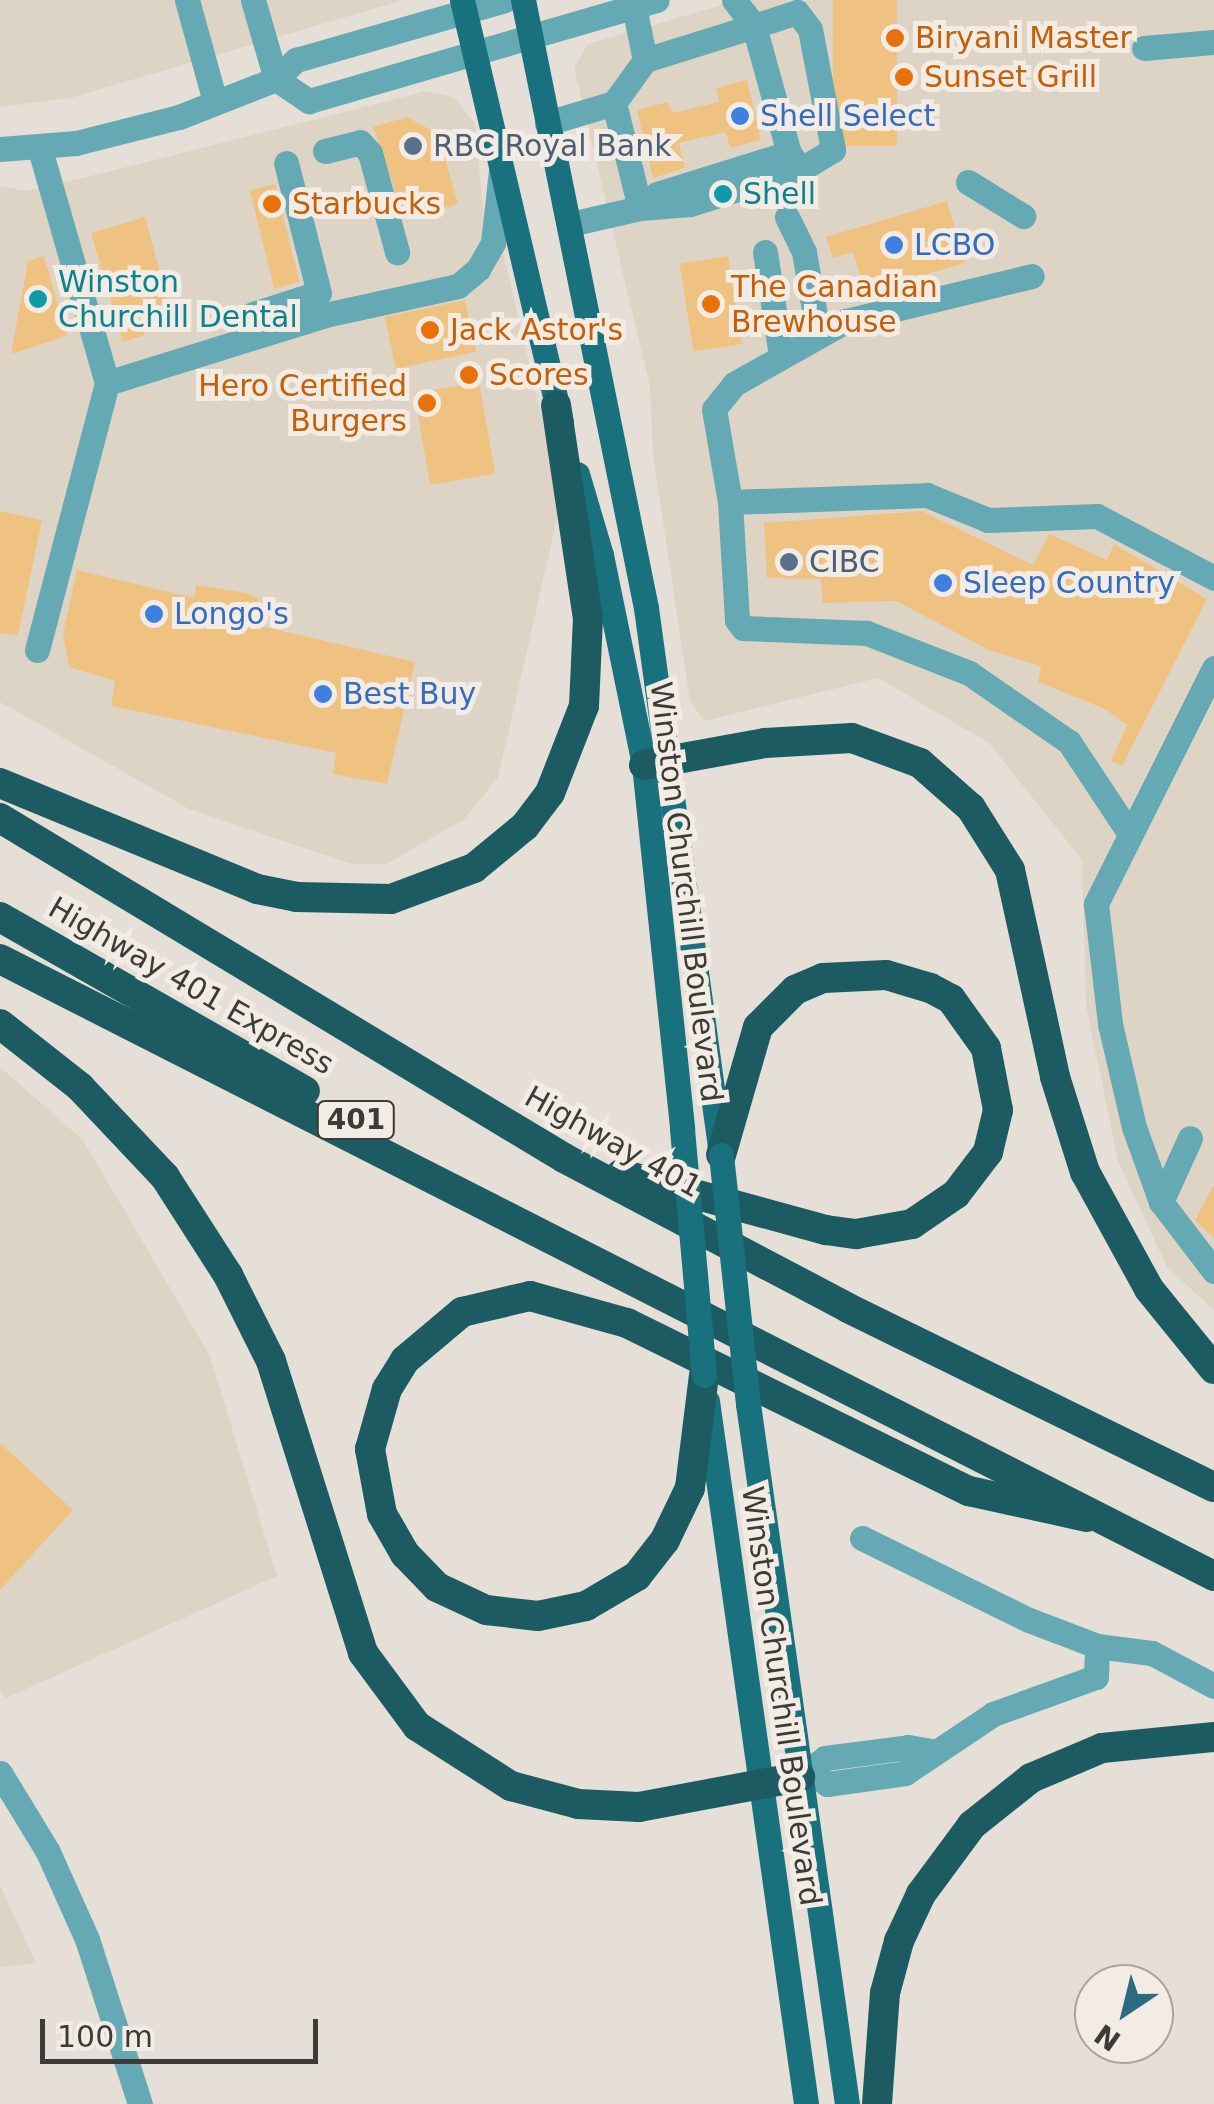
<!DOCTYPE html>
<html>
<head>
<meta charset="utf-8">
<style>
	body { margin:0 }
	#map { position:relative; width:1214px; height:2104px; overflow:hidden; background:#e5dfd8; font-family:"DejaVu Sans",sans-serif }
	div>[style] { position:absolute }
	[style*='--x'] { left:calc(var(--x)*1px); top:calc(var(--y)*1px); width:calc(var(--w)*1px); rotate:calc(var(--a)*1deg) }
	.built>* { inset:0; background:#ded4c6 }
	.building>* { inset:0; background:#f0c282; transform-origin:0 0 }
	.minor>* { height:25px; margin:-12.5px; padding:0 12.5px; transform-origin:12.5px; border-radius:12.5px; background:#65a9b4 }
	.major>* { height:25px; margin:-12.5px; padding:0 12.5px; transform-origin:12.5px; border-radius:12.5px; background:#19717d }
	.highway>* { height:30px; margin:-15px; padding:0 15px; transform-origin:15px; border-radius:15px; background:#1d5b63 }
	.major-bridge>* { height:25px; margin:-12.5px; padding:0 12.5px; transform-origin:12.5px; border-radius:12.5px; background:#19717d }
	.dots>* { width:28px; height:28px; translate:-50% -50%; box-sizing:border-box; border:5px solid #f2ece5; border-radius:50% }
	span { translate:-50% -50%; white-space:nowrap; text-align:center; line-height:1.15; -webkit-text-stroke:10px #f2ece5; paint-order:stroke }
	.shield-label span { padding:2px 8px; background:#f2ece5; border:2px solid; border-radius:8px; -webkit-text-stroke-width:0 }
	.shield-label { font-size:28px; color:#3d3b38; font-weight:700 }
	.food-label { font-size:30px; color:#c56008 }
	.left { translate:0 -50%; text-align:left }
	.right { translate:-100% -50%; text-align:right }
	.shop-label { font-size:30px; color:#366cbe }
	.service-label { font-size:30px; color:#4e5e75 }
	.culture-label { font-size:30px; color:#0d838f }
	.street-label { font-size:30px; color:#3d3b38 }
	.north { position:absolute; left:1074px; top:1964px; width:100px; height:100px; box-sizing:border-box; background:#f2ece5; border:2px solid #aaa5a0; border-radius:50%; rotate:215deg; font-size:28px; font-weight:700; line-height:40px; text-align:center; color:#3d3b38 }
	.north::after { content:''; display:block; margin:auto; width:35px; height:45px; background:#2d6980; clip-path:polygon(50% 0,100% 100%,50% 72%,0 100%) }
	.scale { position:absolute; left:40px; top:2019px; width:278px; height:45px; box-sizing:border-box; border:5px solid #3d3b38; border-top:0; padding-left:12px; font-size:30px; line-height:35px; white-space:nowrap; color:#3d3b38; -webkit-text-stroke:8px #f2ece5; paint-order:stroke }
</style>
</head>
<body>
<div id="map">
	<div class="built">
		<i style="clip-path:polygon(0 0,404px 0,70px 98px,0 107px)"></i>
		<i style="clip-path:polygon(739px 0,1214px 0,1214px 1310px,1167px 1267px,1118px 1161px,1086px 1005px,1082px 860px,989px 743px,878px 678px,705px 721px,690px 702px,653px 454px,650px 387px,574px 68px,588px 44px)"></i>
		<i style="clip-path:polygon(426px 91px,453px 97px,475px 123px,485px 230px,501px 243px,561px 501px,498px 778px,464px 819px,387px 864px,351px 864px,189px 809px,0 702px,0 186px,25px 191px,91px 176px)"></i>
		<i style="clip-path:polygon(0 1067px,83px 1140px,210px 1356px,277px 1576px,6px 1698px,0 1691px)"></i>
		<i style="clip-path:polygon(0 1885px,36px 1963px,0 1967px)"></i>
	</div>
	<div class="building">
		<i style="left:833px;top:0;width:64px;height:146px"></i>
		<i style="clip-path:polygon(747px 80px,761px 140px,730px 148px,726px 132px,679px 143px,685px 168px,653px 178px,637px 110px,668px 102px,672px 113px,719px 102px,716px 88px)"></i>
		<i style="clip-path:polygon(407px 117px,438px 134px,458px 204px,405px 219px,373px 127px)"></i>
		<i style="left:275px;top:184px;width:101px;height:26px;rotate:76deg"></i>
		<i style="clip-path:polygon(947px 201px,965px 263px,865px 292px,853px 252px,833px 258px,826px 237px)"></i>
		<i style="clip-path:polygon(145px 217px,168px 301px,140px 316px,145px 335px,123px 342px,91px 233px)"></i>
		<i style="clip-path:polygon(44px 256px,67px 336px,11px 354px,28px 261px)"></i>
		<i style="left:728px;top:256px;width:89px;height:49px;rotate:81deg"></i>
		<i style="left:465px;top:300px;width:53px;height:82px;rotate:78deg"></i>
		<i style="left:479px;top:382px;width:93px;height:66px;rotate:80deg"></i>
		<i style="clip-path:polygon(0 511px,42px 520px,18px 635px,0 633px)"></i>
		<i style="clip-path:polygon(922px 511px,1033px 565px,1049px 534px,1107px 560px,1114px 544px,1207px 599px,1122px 766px,1111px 761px,1127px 725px,1105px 709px,1038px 682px,1041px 666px,991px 651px,896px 601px,823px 603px,821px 579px,767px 578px,764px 523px)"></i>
		<i style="clip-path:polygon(77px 570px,194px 598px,196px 585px,247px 593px,259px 599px,253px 624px,415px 662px,387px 784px,333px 774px,336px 753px,111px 706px,115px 681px,69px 667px,63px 634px)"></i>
		<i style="clip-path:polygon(1214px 1184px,1214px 1238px,1195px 1220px)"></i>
		<i style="clip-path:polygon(0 1443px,73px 1510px,0 1590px)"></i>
	</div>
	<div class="minor">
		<i style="--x:187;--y:0;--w:102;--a:74.6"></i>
		<i style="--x:253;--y:0;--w:82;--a:73.8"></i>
		<i style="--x:734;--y:0;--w:33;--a:52"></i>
		<i style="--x:754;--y:26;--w:45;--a:-18"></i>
		<i style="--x:797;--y:12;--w:21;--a:53"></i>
		<i style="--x:810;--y:29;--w:123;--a:79.2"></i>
		<i style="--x:833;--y:150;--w:37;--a:149"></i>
		<i style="--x:801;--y:169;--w:20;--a:-127"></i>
		<i style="--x:634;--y:7;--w:54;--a:78.3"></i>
		<i style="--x:1144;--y:48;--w:70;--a:-4.9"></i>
		<i style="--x:276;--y:79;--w:40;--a:34"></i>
		<i style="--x:309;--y:101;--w:362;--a:-16.2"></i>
		<i style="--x:614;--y:103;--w:108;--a:76.1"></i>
		<i style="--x:640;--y:208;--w:50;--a:-4.6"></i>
		<i style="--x:690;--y:204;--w:116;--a:-17.5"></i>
		<i style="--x:547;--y:123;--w:70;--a:-16.6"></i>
		<i style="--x:614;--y:103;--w:53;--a:-54.2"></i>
		<i style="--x:645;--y:60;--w:114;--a:-17.3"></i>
		<i style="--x:754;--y:26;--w:132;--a:74.6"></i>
		<i style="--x:789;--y:153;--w:138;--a:162.7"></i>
		<i style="--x:657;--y:194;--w:22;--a:141"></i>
		<i style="--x:640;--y:208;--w:72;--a:167.1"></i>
		<i style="--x:0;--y:149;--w:76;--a:-4.5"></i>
		<i style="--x:76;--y:143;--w:106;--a:-14.2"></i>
		<i style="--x:179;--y:117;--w:104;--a:-21.4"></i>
		<i style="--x:276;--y:79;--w:28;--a:-44"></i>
		<i style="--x:296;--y:60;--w:217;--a:-16"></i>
		<i style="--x:325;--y:151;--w:36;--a:-14"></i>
		<i style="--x:360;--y:142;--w:15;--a:48"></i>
		<i style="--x:370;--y:153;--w:103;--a:74.7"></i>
		<i style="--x:968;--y:182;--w:65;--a:31.7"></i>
		<i style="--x:787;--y:217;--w:39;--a:64"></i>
		<i style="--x:804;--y:252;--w:81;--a:80.1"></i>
		<i style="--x:765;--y:252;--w:104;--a:81.2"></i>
		<i style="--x:253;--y:314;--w:69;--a:-17.7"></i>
		<i style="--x:319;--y:293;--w:134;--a:-104.2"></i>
		<i style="--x:107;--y:383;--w:228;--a:-17.3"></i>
		<i style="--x:325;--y:315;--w:136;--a:-12.3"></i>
		<i style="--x:458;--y:286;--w:26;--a:-40"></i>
		<i style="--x:478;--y:269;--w:30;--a:-60"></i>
		<i style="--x:493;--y:243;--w:72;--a:-83.7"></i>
		<i style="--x:730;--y:502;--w:94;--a:-99.8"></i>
		<i style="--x:714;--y:409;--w:32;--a:-51"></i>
		<i style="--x:734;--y:384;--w:129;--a:-29.4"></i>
		<i style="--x:846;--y:321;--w:191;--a:-13.6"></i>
		<i style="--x:37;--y:650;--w:276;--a:-75.3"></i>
		<i style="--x:107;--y:383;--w:242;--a:-106"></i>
		<i style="--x:1214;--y:668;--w:264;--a:116.6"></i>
		<i style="--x:1096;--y:904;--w:121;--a:83.3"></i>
		<i style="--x:1110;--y:1024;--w:106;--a:76.9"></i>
		<i style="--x:1134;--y:1127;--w:80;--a:70.2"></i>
		<i style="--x:1161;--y:1202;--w:87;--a:52.5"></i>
		<i style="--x:1128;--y:831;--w:107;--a:-123.5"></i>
		<i style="--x:1069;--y:742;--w:121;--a:-145.4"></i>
		<i style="--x:969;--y:673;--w:110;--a:-158.6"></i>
		<i style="--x:867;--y:633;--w:124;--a:-177.7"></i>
		<i style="--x:743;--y:628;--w:10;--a:-127"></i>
		<i style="--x:737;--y:620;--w:118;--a:-93.4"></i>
		<i style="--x:730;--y:502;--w:197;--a:-2"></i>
		<i style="--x:927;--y:495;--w:66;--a:22.3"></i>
		<i style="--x:988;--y:520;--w:109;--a:-2.1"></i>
		<i style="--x:1097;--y:516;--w:132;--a:27.9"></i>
		<i style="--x:1161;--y:1202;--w:70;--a:-65.6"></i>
		<i style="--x:862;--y:1538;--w:186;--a:26.2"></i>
		<i style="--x:1029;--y:1620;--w:73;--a:20.9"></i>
		<i style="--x:1097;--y:1646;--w:55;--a:7.3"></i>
		<i style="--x:1152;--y:1653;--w:70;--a:28"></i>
		<i style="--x:0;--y:1773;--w:92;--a:58.7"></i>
		<i style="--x:48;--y:1852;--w:95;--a:65.9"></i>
		<i style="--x:87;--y:1939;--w:173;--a:72.2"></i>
		<i style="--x:813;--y:1773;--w:18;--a:38"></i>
		<i style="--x:827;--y:1784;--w:79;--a:-8"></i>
		<i style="--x:905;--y:1773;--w:106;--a:-33.8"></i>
		<i style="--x:993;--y:1714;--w:109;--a:-19.8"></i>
		<i style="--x:1096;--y:1677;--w:31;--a:-88"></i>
		<i style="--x:800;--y:1777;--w:31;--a:-37"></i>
		<i style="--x:825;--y:1758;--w:84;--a:-7.5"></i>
		<i style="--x:908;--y:1747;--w:28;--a:10"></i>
	</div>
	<div class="major">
		<i style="--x:462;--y:0;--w:433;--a:76.8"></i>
		<i style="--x:523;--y:0;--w:620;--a:78.56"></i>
		<i style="--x:646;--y:608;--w:544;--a:82.18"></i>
		<i style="--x:577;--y:474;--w:84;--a:73.5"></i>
		<i style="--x:601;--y:555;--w:214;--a:78.4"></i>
		<i style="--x:644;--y:765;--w:366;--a:84"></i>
		<i style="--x:707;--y:1401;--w:710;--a:81.98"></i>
		<i style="--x:748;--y:1404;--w:707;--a:81.95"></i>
	</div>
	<div class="highway">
		<i style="--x:644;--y:765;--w:123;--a:-10.3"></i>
		<i style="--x:765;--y:743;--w:87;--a:-3.3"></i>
		<i style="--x:852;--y:738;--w:72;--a:20.2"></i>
		<i style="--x:920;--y:763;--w:68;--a:41.4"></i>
		<i style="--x:971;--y:808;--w:73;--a:57.8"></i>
		<i style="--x:1010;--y:870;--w:212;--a:77.7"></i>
		<i style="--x:1055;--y:1077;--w:100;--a:72.5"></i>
		<i style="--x:1085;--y:1172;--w:133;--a:61.3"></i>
		<i style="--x:1149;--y:1289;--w:103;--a:50.9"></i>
		<i style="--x:0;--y:783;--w:278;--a:22.4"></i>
		<i style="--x:257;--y:889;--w:41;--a:11.3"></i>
		<i style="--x:297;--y:897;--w:94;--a:1.2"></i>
		<i style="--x:391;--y:899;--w:89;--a:-20.5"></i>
		<i style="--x:474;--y:868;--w:66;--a:-39.5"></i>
		<i style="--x:525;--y:826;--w:41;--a:-52.9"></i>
		<i style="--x:550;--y:793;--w:93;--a:-68.7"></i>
		<i style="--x:584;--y:706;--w:87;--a:-87.4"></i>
		<i style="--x:588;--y:619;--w:216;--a:-98.5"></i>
		<i style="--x:0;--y:818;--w:659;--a:31.08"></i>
		<i style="--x:564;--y:1158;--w:321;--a:27.8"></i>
		<i style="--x:848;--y:1308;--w:407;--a:26.1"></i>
		<i style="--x:0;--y:917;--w:351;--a:29.7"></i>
		<i style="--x:0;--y:959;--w:1362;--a:26.94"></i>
		<i style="--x:0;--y:1024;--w:102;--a:38.2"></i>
		<i style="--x:80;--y:1087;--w:124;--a:46.6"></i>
		<i style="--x:165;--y:1177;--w:117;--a:57.3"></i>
		<i style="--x:228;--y:1275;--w:96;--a:63.4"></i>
		<i style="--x:271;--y:1361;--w:306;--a:72.5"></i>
		<i style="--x:363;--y:1653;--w:91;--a:53.5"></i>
		<i style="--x:417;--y:1726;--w:112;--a:32.6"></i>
		<i style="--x:511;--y:1786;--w:69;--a:15"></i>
		<i style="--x:578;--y:1804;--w:61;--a:2.8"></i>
		<i style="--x:639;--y:1807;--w:164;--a:-10.6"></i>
		<i style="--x:621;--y:1174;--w:213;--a:15.3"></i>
		<i style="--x:826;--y:1230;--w:30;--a:8"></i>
		<i style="--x:856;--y:1234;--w:57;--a:-10.1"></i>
		<i style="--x:912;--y:1224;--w:53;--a:-34.3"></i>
		<i style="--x:956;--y:1194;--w:53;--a:-52.7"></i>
		<i style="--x:988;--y:1152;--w:43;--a:-76.6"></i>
		<i style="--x:998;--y:1110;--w:63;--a:-101"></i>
		<i style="--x:986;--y:1048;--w:60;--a:-125.5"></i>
		<i style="--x:951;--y:999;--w:24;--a:-152"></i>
		<i style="--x:930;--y:988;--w:46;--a:-163.5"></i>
		<i style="--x:886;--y:975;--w:63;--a:177.3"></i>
		<i style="--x:823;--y:978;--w:30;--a:157"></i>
		<i style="--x:795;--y:990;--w:52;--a:135"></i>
		<i style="--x:758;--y:1027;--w:133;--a:106.1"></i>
		<i style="--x:704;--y:1375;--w:114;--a:97.1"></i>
		<i style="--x:690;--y:1488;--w:58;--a:115.7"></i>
		<i style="--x:665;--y:1540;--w:46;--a:127.9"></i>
		<i style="--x:637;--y:1576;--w:59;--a:149.5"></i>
		<i style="--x:586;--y:1606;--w:49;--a:168.2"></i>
		<i style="--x:538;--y:1616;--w:52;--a:-173.4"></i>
		<i style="--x:486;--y:1610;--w:54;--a:-154.9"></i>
		<i style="--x:437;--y:1587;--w:46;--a:-134.1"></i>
		<i style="--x:405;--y:1554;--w:46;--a:-119.9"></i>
		<i style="--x:382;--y:1514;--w:66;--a:-100.5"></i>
		<i style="--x:370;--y:1449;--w:62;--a:-74.2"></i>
		<i style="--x:387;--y:1389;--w:34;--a:-58"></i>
		<i style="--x:405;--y:1360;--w:75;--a:-40.1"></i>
		<i style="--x:462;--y:1312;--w:70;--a:-13.2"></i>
		<i style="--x:530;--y:1296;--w:101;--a:15.6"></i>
		<i style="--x:627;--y:1323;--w:381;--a:26.2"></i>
		<i style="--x:969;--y:1491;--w:121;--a:12.4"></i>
		<i style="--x:877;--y:2104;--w:111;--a:-85.9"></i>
		<i style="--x:885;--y:1993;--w:54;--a:-74.9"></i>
		<i style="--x:899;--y:1941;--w:52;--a:-64.9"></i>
		<i style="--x:921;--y:1894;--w:86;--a:-53.5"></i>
		<i style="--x:972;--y:1825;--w:75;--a:-38.5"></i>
		<i style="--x:1031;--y:1778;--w:77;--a:-22.9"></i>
		<i style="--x:1102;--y:1748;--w:113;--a:-5.6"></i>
	</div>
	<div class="major-bridge">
		<i style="--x:682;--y:1129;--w:247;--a:84.9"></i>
		<i style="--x:721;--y:1155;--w:250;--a:83.8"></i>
	</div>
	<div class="dots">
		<i style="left:895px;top:38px;background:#e8710a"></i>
		<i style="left:904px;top:77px;background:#e8710a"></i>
		<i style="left:740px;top:116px;background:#3f7fe0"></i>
		<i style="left:413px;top:146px;background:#5c6f8a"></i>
		<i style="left:723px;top:194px;background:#0f9aa8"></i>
		<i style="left:272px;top:204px;background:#e8710a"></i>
		<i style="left:894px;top:245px;background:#3f7fe0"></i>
		<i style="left:38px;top:299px;background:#0f9aa8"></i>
		<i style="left:711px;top:304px;background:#e8710a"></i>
		<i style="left:430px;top:330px;background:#e8710a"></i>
		<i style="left:469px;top:375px;background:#e8710a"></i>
		<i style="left:427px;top:403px;background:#e8710a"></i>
		<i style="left:789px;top:562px;background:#5c6f8a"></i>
		<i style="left:943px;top:583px;background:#3f7fe0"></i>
		<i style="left:154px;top:614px;background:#3f7fe0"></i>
		<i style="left:323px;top:694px;background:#3f7fe0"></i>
	</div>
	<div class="shield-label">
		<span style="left:356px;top:1120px">401</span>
	</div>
	<div class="food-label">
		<span class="left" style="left:915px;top:38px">Biryani Master</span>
		<span class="left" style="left:924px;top:77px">Sunset Grill</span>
		<span class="left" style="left:292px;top:204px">Starbucks</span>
		<span class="left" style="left:731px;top:304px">The Canadian<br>Brewhouse</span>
		<span class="left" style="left:450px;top:330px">Jack Astor's</span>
		<span class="left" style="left:489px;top:375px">Scores</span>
		<span class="right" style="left:407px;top:403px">Hero Certified<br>Burgers</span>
	</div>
	<div class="shop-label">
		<span class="left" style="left:760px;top:116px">Shell Select</span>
		<span class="left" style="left:914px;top:245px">LCBO</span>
		<span class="left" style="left:963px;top:583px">Sleep Country</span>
		<span class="left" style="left:174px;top:614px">Longo's</span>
		<span class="left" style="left:343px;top:694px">Best Buy</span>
	</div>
	<div class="service-label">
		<span class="left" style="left:433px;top:146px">RBC Royal Bank</span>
		<span class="left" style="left:809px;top:562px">CIBC</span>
	</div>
	<div class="culture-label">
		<span class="left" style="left:743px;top:194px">Shell</span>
		<span class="left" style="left:58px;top:299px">Winston<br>Churchill Dental</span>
	</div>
	<div class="street-label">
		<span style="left:686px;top:892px;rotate:83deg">Winston Churchill Boulevard</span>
		<span style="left:191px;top:986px;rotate:30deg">Highway 401 Express</span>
		<span style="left:613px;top:1142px;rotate:29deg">Highway 401</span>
		<span style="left:781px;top:1696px;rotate:82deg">Winston Churchill Boulevard</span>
	</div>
	<div class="north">N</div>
	<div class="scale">100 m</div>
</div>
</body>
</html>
